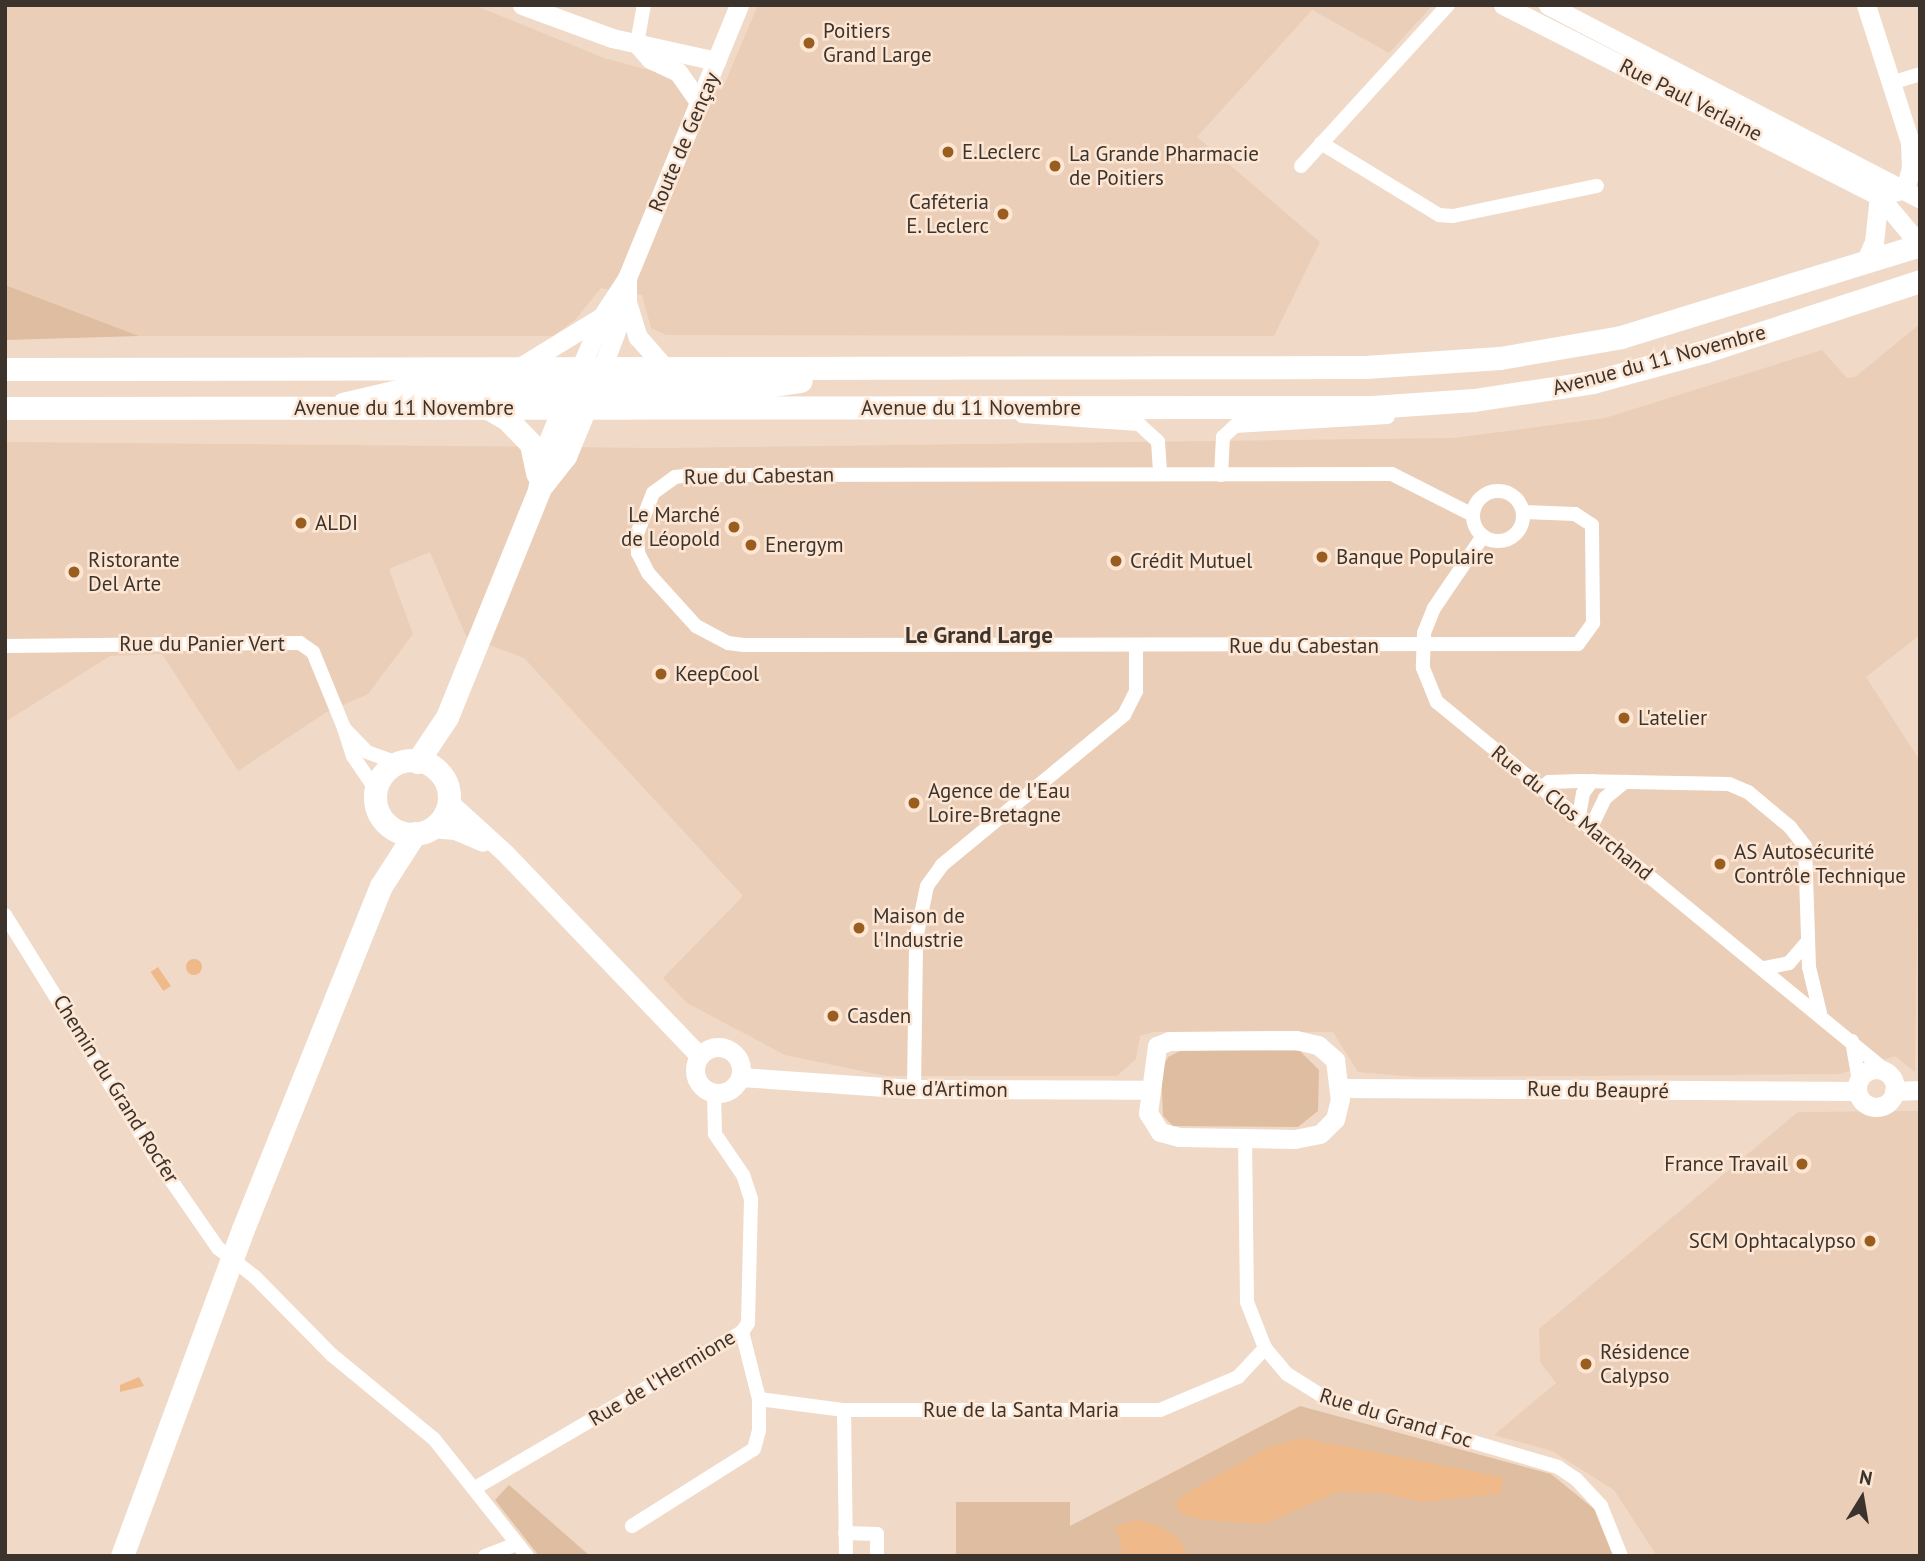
<!DOCTYPE html>
<html>
<head>
<meta charset="utf-8">
<style>
	body { margin:0 }
	#map { position:relative; width:1925px; height:1561px; overflow:hidden; background:#f0dac7; font-family:"PT Sans",sans-serif }
	div>[style] { position:absolute }
	[style*='--x'] { left:calc(var(--x)*1px); top:calc(var(--y)*1px); width:calc(var(--w)*1px); rotate:calc(var(--a)*1deg) }
	.built>* { inset:0; background:#eaceb7 }
	.green>* { inset:0; background:#dfbda0 }
	.water>* { inset:0; background:#efb989; transform-origin:0 0 }
	.round { border-radius:50% }
	.street>* { height:14px; margin:-7px; padding:0 7px; transform-origin:7px; border-radius:7px; background:#fff }
	.street>.ring { margin:-7px; padding:0; box-sizing:content-box; background:none; border:14px solid #fff; border-radius:50% }
	.secondary>* { height:19px; margin:-9.5px; padding:0 9.5px; transform-origin:9.5px; border-radius:9.5px; background:#fff }
	.secondary>.ring { margin:-9.5px; padding:0; box-sizing:content-box; background:none; border:19px solid #fff; border-radius:50% }
	.primary>* { height:23px; margin:-11.5px; padding:0 11.5px; transform-origin:11.5px; border-radius:11.5px; background:#fff }
	.primary>.ring { margin:-11.5px; padding:0; box-sizing:content-box; background:none; border:23px solid #fff; border-radius:50% }
	.dots>* { width:19px; height:19px; translate:-50% -50%; box-sizing:border-box; border:4px solid #fde7d4; border-radius:50% }
	span { translate:-50% -50%; white-space:nowrap; text-align:center; line-height:1.15; -webkit-text-stroke:5px #fde7d4; paint-order:stroke }
	.poi-label { font-size:21px; color:#3c332c }
	.left { translate:0 -50%; text-align:left }
	.right { translate:-100% -50%; text-align:right }
	.street-label { font-size:21px; color:#3c332c }
	.neighbourhood-label { font-size:23px; color:#3c332c; font-weight:700 }
	.frame { position:absolute; inset:0; border:7px solid #3c332c; pointer-events:none }
	.north { position:absolute; left:1827px; top:1463px; width:70px; height:70px; -webkit-text-stroke:5px #fde7d4; paint-order:stroke; rotate:11deg; font-size:19px; font-weight:700; line-height:28px; text-align:center; color:#3c332c }
	.north::after { content:''; display:block; margin:auto; width:24px; height:32px; background:#3c332c; clip-path:polygon(50% 0,100% 100%,50% 72%,0 100%) }
</style>
</head>
<body>
<div id="map">
	<div class="built">
		<i style="clip-path:polygon(5px 5px,474px 5px,604px 58px,722px 90px,758px 5px,1433px 5px,1389px 53px,1312px 10px,1197px 137px,1320px 242px,1274px 336px,666px 335px,651px 328px,642px 295px,601px 288px,575px 320px,553px 336px,139px 336px,5px 285px)"></i>
		<i style="clip-path:polygon(1920px 324px,1920px 635px,1866px 677px,1920px 761px,1915px 1072px,1895px 1056px,1840px 1074px,1416px 1077px,1358px 1072px,1333px 1032px,1153px 1032px,1140px 1036px,1136px 1059px,1117px 1076px,886px 1076px,785px 1055px,687px 1003px,663px 978px,743px 896px,524px 658px,466px 636px,430px 552px,389px 569px,413px 634px,368px 694px,325px 713px,238px 771px,162px 654px,110px 656px,5px 722px,5px 442px,661px 448px,1454px 438px,1605px 418px,1822px 350px,1847px 378px,1855px 377px)"></i>
		<i style="clip-path:polygon(1920px 1111px,1920px 1556px,1657px 1556px,1614px 1490px,1552px 1451px,1494px 1435px,1556px 1383px,1540px 1362px,1539px 1329px,1798px 1112px)"></i>
	</div>
	<div class="green">
		<i style="clip-path:polygon(5px 285px,139px 336px,5px 340px)"></i>
		<i style="clip-path:polygon(1182px 1050px,1300px 1051px,1319px 1070px,1318px 1111px,1298px 1127px,1173px 1126px,1163px 1116px,1161px 1071px,1168px 1057px)"></i>
		<i style="clip-path:polygon(1300px 1406px,1551px 1474px,1594px 1509px,1613px 1556px,956px 1556px,956px 1502px,1070px 1502px,1070px 1526px)"></i>
		<i style="clip-path:polygon(509px 1485px,590px 1556px,539px 1556px,495px 1500px)"></i>
	</div>
	<div class="water">
		<i class="round" style="left:186px;top:959px;width:16px;height:16px"></i>
		<i style="left:158px;top:967px;width:23px;height:9px;rotate:56deg"></i>
		<i style="clip-path:polygon(139px 1377px,144px 1386px,120px 1392px,120px 1385px)"></i>
		<i style="clip-path:polygon(1302px 1438px,1502px 1477px,1501px 1493px,1423px 1502px,1381px 1493px,1337px 1492px,1265px 1524px,1202px 1520px,1181px 1514px,1175px 1504px,1183px 1495px,1271px 1446px)"></i>
		<i style="clip-path:polygon(1136px 1520px,1159px 1526px,1179px 1539px,1189px 1556px,1123px 1556px,1116px 1526px)"></i>
	</div>
	<div class="street">
		<i style="--x:637;--y:44;--w:40;--a:-80"></i>
		<i style="--x:1891;--y:83;--w:30;--a:-17"></i>
		<i style="--x:1321;--y:143;--w:138;--a:31.4"></i>
		<i style="--x:1439;--y:215;--w:14;--a:4"></i>
		<i style="--x:1453;--y:216;--w:147;--a:-11.8"></i>
		<i style="--x:1301;--y:166;--w:218;--a:-47.6"></i>
		<i style="--x:1022;--y:416;--w:117;--a:3.9"></i>
		<i style="--x:1139;--y:424;--w:26;--a:43"></i>
		<i style="--x:1158;--y:442;--w:32;--a:86"></i>
		<i style="--x:1221;--y:475;--w:38;--a:-87"></i>
		<i style="--x:1223;--y:437;--w:16;--a:-43"></i>
		<i style="--x:1235;--y:426;--w:153;--a:-3.4"></i>
		<i class="ring" style="left:1473px;top:491px;width:36px;height:36px"></i>
		<i style="--x:1473;--y:515;--w:91;--a:-153.2"></i>
		<i style="--x:1392;--y:474;--w:699;--a:179.92"></i>
		<i style="--x:693;--y:475;--w:18;--a:174"></i>
		<i style="--x:675;--y:477;--w:27;--a:144"></i>
		<i style="--x:653;--y:493;--w:44;--a:111.3"></i>
		<i style="--x:637;--y:534;--w:19;--a:87"></i>
		<i style="--x:638;--y:553;--w:22;--a:63"></i>
		<i style="--x:648;--y:573;--w:72;--a:47.8"></i>
		<i style="--x:696;--y:626;--w:36;--a:28"></i>
		<i style="--x:728;--y:643;--w:16;--a:7"></i>
		<i style="--x:744;--y:645;--w:834;--a:-0.07"></i>
		<i style="--x:1578;--y:644;--w:26;--a:-54"></i>
		<i style="--x:1593;--y:623;--w:98;--a:-90.6"></i>
		<i style="--x:1592;--y:525;--w:20;--a:-147"></i>
		<i style="--x:1575;--y:514;--w:52;--a:-177.8"></i>
		<i style="--x:1483;--y:536;--w:87;--a:124.2"></i>
		<i style="--x:1434;--y:608;--w:27;--a:112"></i>
		<i style="--x:1424;--y:633;--w:35;--a:92"></i>
		<i style="--x:1423;--y:668;--w:37;--a:68"></i>
		<i style="--x:1437;--y:702;--w:581;--a:39.41"></i>
		<i style="--x:5;--y:646;--w:295;--a:-0.6"></i>
		<i style="--x:300;--y:643;--w:16;--a:35"></i>
		<i style="--x:313;--y:652;--w:82;--a:67.8"></i>
		<i style="--x:1543;--y:787;--w:8;--a:-40"></i>
		<i style="--x:1549;--y:782;--w:30;--a:-2"></i>
		<i style="--x:1579;--y:781;--w:150;--a:1.1"></i>
		<i style="--x:1729;--y:784;--w:21;--a:23"></i>
		<i style="--x:1748;--y:792;--w:55;--a:39.8"></i>
		<i style="--x:1790;--y:827;--w:24;--a:52"></i>
		<i style="--x:1805;--y:846;--w:121;--a:88.1"></i>
		<i style="--x:1809;--y:967;--w:47;--a:76.6"></i>
		<i style="--x:376;--y:790;--w:41;--a:-124.1"></i>
		<i style="--x:353;--y:756;--w:29;--a:-108"></i>
		<i style="--x:344;--y:728;--w:33;--a:46"></i>
		<i style="--x:367;--y:752;--w:32;--a:20"></i>
		<i style="--x:1579;--y:816;--w:23;--a:-80"></i>
		<i style="--x:1583;--y:793;--w:15;--a:-53"></i>
		<i style="--x:1591;--y:827;--w:32;--a:-64"></i>
		<i style="--x:1605;--y:798;--w:26;--a:-39"></i>
		<i style="--x:5;--y:915;--w:288;--a:58.2"></i>
		<i style="--x:157;--y:1160;--w:107;--a:55.3"></i>
		<i style="--x:218;--y:1248;--w:47;--a:38.1"></i>
		<i style="--x:255;--y:1277;--w:110;--a:45.4"></i>
		<i style="--x:332;--y:1355;--w:132;--a:39.5"></i>
		<i style="--x:434;--y:1439;--w:149;--a:51.5"></i>
		<i style="--x:1764;--y:968;--w:25;--a:-11"></i>
		<i style="--x:1789;--y:963;--w:28;--a:-49"></i>
		<i style="--x:1852;--y:1041;--w:39;--a:80"></i>
		<i style="--x:914;--y:1089;--w:150;--a:-89.2"></i>
		<i style="--x:916;--y:939;--w:54;--a:-78.3"></i>
		<i style="--x:927;--y:886;--w:26;--a:-54"></i>
		<i style="--x:942;--y:865;--w:236;--a:-39.5"></i>
		<i style="--x:1124;--y:715;--w:27;--a:-63"></i>
		<i style="--x:1136;--y:691;--w:46;--a:-90"></i>
		<i style="--x:1245;--y:1138;--w:164;--a:89.3"></i>
		<i style="--x:1247;--y:1302;--w:49;--a:68.6"></i>
		<i style="--x:1265;--y:1348;--w:34;--a:50"></i>
		<i style="--x:1287;--y:1374;--w:47;--a:32"></i>
		<i style="--x:1327;--y:1399;--w:241;--a:16.4"></i>
		<i style="--x:1558;--y:1467;--w:22;--a:34"></i>
		<i style="--x:1576;--y:1479;--w:37;--a:47"></i>
		<i style="--x:1601;--y:1506;--w:54;--a:68.2"></i>
		<i style="--x:759;--y:1399;--w:86;--a:7.4"></i>
		<i style="--x:844;--y:1410;--w:316;--a:0"></i>
		<i style="--x:1160;--y:1410;--w:85;--a:-22.9"></i>
		<i style="--x:1238;--y:1377;--w:40;--a:-47"></i>
		<i style="--x:844;--y:1410;--w:146;--a:89.2"></i>
		<i style="--x:475;--y:1488;--w:309;--a:-30.3"></i>
		<i style="--x:742;--y:1332;--w:11;--a:-56"></i>
		<i style="--x:748;--y:1323;--w:124;--a:-88.6"></i>
		<i style="--x:751;--y:1199;--w:25;--a:-108"></i>
		<i style="--x:743;--y:1175;--w:50;--a:-124.3"></i>
		<i style="--x:715;--y:1134;--w:40;--a:-91.4"></i>
		<i style="--x:632;--y:1526;--w:144;--a:-32.3"></i>
		<i style="--x:754;--y:1449;--w:20;--a:-75"></i>
		<i style="--x:759;--y:1430;--w:31;--a:-90"></i>
		<i style="--x:759;--y:1399;--w:69;--a:-104.2"></i>
		<i style="--x:845;--y:1533;--w:32;--a:2"></i>
		<i style="--x:877;--y:1534;--w:22;--a:90"></i>
		<i style="--x:485;--y:1556;--w:34;--a:-21"></i>
	</div>
	<div class="secondary">
		<i style="--x:522;--y:5;--w:96;--a:20.1"></i>
		<i style="--x:612;--y:38;--w:107;--a:12.4"></i>
		<i style="--x:1503;--y:5;--w:422;--a:26.9"></i>
		<i style="--x:1879;--y:196;--w:64;--a:50.1"></i>
		<i style="--x:1548;--y:5;--w:420;--a:27.5"></i>
		<i style="--x:1866;--y:5;--w:144;--a:72.2"></i>
		<i style="--x:1910;--y:142;--w:26;--a:88"></i>
		<i style="--x:1911;--y:168;--w:22;--a:106"></i>
		<i style="--x:1905;--y:189;--w:11;--a:165"></i>
		<i style="--x:638;--y:45;--w:18;--a:49"></i>
		<i style="--x:650;--y:59;--w:31;--a:25"></i>
		<i style="--x:678;--y:72;--w:38;--a:55"></i>
		<i style="--x:1866;--y:260;--w:20;--a:-66"></i>
		<i style="--x:1874;--y:242;--w:46;--a:-83.8"></i>
		<i style="--x:627;--y:302;--w:37;--a:73"></i>
		<i style="--x:638;--y:337;--w:43;--a:48.8"></i>
		<i style="--x:518;--y:368;--w:96;--a:-31.4"></i>
		<i style="--x:580;--y:369;--w:59;--a:-66.9"></i>
		<i style="--x:603;--y:315;--w:44;--a:-57"></i>
		<i style="--x:627;--y:278;--w:295;--a:-67.7"></i>
		<i style="--x:342;--y:402;--w:57;--a:-13.1"></i>
		<i style="--x:398;--y:389;--w:174;--a:-0.3"></i>
		<i style="--x:572;--y:388;--w:36;--a:-34"></i>
		<i style="--x:602;--y:368;--w:71;--a:-69.3"></i>
		<i style="--x:627;--y:302;--w:24;--a:-90"></i>
		<i style="--x:450;--y:803;--w:74;--a:42.3"></i>
		<i style="--x:505;--y:853;--w:281;--a:46.2"></i>
		<i style="--x:432;--y:828;--w:23;--a:5"></i>
		<i style="--x:455;--y:830;--w:30;--a:23"></i>
		<i style="--x:1296;--y:1040;--w:23;--a:13"></i>
		<i style="--x:1318;--y:1045;--w:23;--a:41"></i>
		<i style="--x:1335;--y:1060;--w:39;--a:83"></i>
		<i style="--x:1340;--y:1099;--w:21;--a:104"></i>
		<i style="--x:1335;--y:1119;--w:21;--a:135"></i>
		<i style="--x:1320;--y:1134;--w:25;--a:169"></i>
		<i style="--x:1295;--y:1139;--w:116;--a:-179"></i>
		<i style="--x:1179;--y:1137;--w:20;--a:-165"></i>
		<i style="--x:1160;--y:1132;--w:22;--a:-122"></i>
		<i style="--x:1148;--y:1113;--w:68;--a:-82.3"></i>
		<i style="--x:1157;--y:1046;--w:13;--a:-23"></i>
		<i style="--x:1169;--y:1041;--w:127;--a:-0.5"></i>
		<i class="ring" style="left:695px;top:1047px;width:27px;height:27px"></i>
		<i class="ring" style="left:1857px;top:1069px;width:19px;height:19px"></i>
		<i style="--x:741;--y:1077;--w:173;--a:4"></i>
		<i style="--x:914;--y:1089;--w:235;--a:0.2"></i>
		<i style="--x:1339;--y:1088;--w:518;--a:0.33"></i>
		<i style="--x:1894;--y:1091;--w:26;--a:-2"></i>
	</div>
	<div class="primary">
		<i style="--x:5;--y:369;--w:1360;--a:-0.08"></i>
		<i style="--x:1365;--y:367;--w:135;--a:-3.8"></i>
		<i style="--x:1500;--y:358;--w:123;--a:-9.8"></i>
		<i style="--x:1621;--y:337;--w:313;--a:-17.1"></i>
		<i style="--x:5;--y:408;--w:1367;--a:-0.04"></i>
		<i style="--x:1372;--y:407;--w:102;--a:-3.9"></i>
		<i style="--x:1474;--y:400;--w:120;--a:-8.6"></i>
		<i style="--x:1593;--y:382;--w:117;--a:-15.3"></i>
		<i style="--x:1706;--y:351;--w:225;--a:-18.1"></i>
		<i style="--x:488;--y:408;--w:22;--a:30"></i>
		<i style="--x:507;--y:419;--w:35;--a:46"></i>
		<i style="--x:531;--y:444;--w:30;--a:78"></i>
		<i style="--x:563;--y:408;--w:37;--a:-34"></i>
		<i style="--x:594;--y:387;--w:174;--a:-0.3"></i>
		<i style="--x:768;--y:386;--w:33;--a:-9"></i>
		<i style="--x:543;--y:484;--w:36;--a:-52"></i>
		<i style="--x:565;--y:456;--w:63;--a:-67.5"></i>
		<i class="ring" style="left:375px;top:760px;width:51px;height:51px"></i>
		<i style="--x:417;--y:762;--w:54;--a:-56.3"></i>
		<i style="--x:447;--y:717;--w:245;--a:-67.9"></i>
		<i style="--x:539;--y:490;--w:40;--a:-80"></i>
		<i style="--x:546;--y:451;--w:89;--a:-67.5"></i>
		<i style="--x:122;--y:1556;--w:349;--a:-69.7"></i>
		<i style="--x:243;--y:1229;--w:370;--a:-68.1"></i>
		<i style="--x:381;--y:886;--w:63;--a:-57.3"></i>
	</div>
	<div class="dots">
		<i style="left:809px;top:43px;background:#995e1f"></i>
		<i style="left:948px;top:152px;background:#995e1f"></i>
		<i style="left:1055px;top:166px;background:#995e1f"></i>
		<i style="left:1003px;top:214px;background:#995e1f"></i>
		<i style="left:301px;top:523px;background:#995e1f"></i>
		<i style="left:734px;top:527px;background:#995e1f"></i>
		<i style="left:751px;top:545px;background:#995e1f"></i>
		<i style="left:1322px;top:557px;background:#995e1f"></i>
		<i style="left:1116px;top:561px;background:#995e1f"></i>
		<i style="left:74px;top:572px;background:#995e1f"></i>
		<i style="left:661px;top:674px;background:#995e1f"></i>
		<i style="left:1624px;top:718px;background:#995e1f"></i>
		<i style="left:914px;top:803px;background:#995e1f"></i>
		<i style="left:1720px;top:864px;background:#995e1f"></i>
		<i style="left:859px;top:928px;background:#995e1f"></i>
		<i style="left:833px;top:1016px;background:#995e1f"></i>
		<i style="left:1802px;top:1164px;background:#995e1f"></i>
		<i style="left:1870px;top:1241px;background:#995e1f"></i>
		<i style="left:1586px;top:1364px;background:#995e1f"></i>
	</div>
	<div class="poi-label">
		<span class="left" style="left:823px;top:43px">Poitiers<br>Grand Large</span>
		<span class="left" style="left:962px;top:152px">E.Leclerc</span>
		<span class="left" style="left:1069px;top:166px">La Grande Pharmacie<br>de Poitiers</span>
		<span class="right" style="left:989px;top:214px">Caféteria<br>E. Leclerc</span>
		<span class="right" style="left:720px;top:527px">Le Marché<br>de Léopold</span>
		<span class="left" style="left:315px;top:523px">ALDI</span>
		<span class="left" style="left:765px;top:545px">Energym</span>
		<span class="left" style="left:1336px;top:557px">Banque Populaire</span>
		<span class="left" style="left:88px;top:572px">Ristorante<br>Del Arte</span>
		<span class="left" style="left:1130px;top:561px">Crédit Mutuel</span>
		<span class="left" style="left:675px;top:674px">KeepCool</span>
		<span class="left" style="left:1638px;top:718px">L'atelier</span>
		<span class="left" style="left:928px;top:803px">Agence de l'Eau<br>Loire-Bretagne</span>
		<span class="left" style="left:1734px;top:864px">AS Autosécurité<br>Contrôle Technique</span>
		<span class="left" style="left:873px;top:928px">Maison de<br>l'Industrie</span>
		<span class="left" style="left:847px;top:1016px">Casden</span>
		<span class="right" style="left:1788px;top:1164px">France Travail</span>
		<span class="right" style="left:1856px;top:1241px">SCM Ophtacalypso</span>
		<span class="left" style="left:1600px;top:1364px">Résidence<br>Calypso</span>
	</div>
	<div class="street-label">
		<span style="left:1691px;top:100px;rotate:27deg">Rue Paul Verlaine</span>
		<span style="left:684px;top:142px;rotate:-67deg">Route de Gençay</span>
		<span style="left:1659px;top:360px;rotate:-15deg">Avenue du 11 Novembre</span>
		<span style="left:404px;top:408px">Avenue du 11 Novembre</span>
		<span style="left:971px;top:408px">Avenue du 11 Novembre</span>
		<span style="left:759px;top:476px;rotate:-1deg">Rue du Cabestan</span>
		<span style="left:202px;top:644px">Rue du Panier Vert</span>
		<span style="left:1304px;top:646px">Rue du Cabestan</span>
		<span style="left:1572px;top:813px;rotate:39deg">Rue du Clos Marchand</span>
		<span style="left:116px;top:1089px;rotate:58deg">Chemin du Grand Rocfer</span>
		<span style="left:945px;top:1089px;rotate:1deg">Rue d'Artimon</span>
		<span style="left:1598px;top:1090px;rotate:1deg">Rue du Beaupré</span>
		<span style="left:662px;top:1378px;rotate:-31deg">Rue de l'Hermione</span>
		<span style="left:1021px;top:1410px">Rue de la Santa Maria</span>
		<span style="left:1396px;top:1418px;rotate:17deg">Rue du Grand Foc</span>
	</div>
	<div class="neighbourhood-label">
		<span style="left:979px;top:635px">Le Grand Large</span>
	</div>
	<div class="frame"></div>
	<div class="north">N</div>
</div>
</body>
</html>
